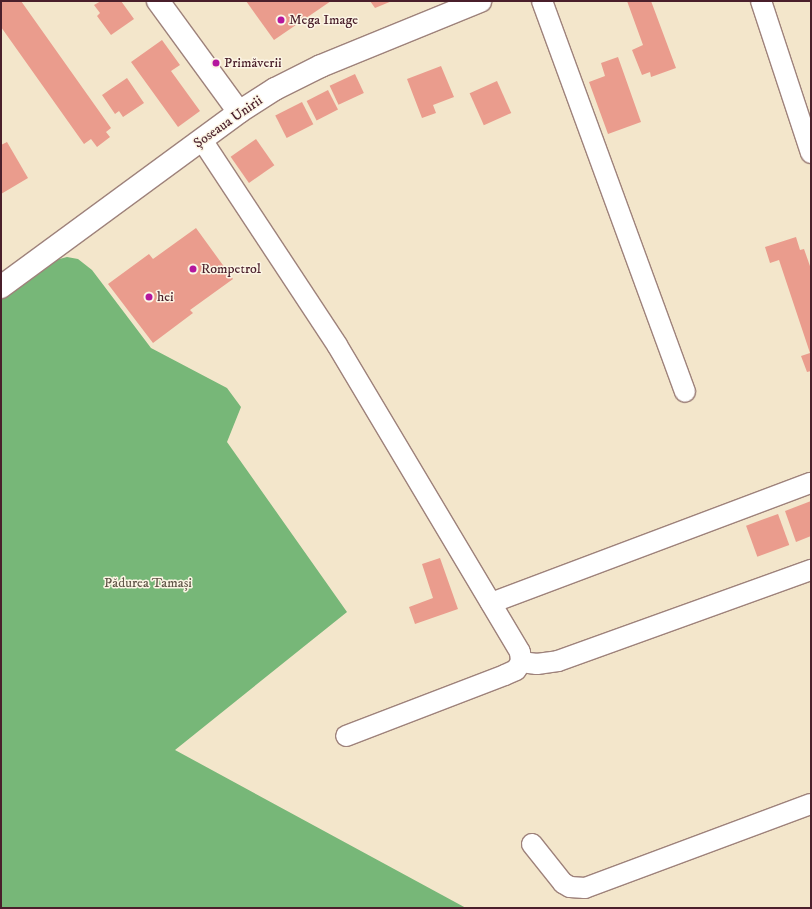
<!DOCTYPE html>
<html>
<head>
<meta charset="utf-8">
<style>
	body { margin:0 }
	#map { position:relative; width:812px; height:909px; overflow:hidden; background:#f3e6cb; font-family:"IM FELL DW Pica",serif }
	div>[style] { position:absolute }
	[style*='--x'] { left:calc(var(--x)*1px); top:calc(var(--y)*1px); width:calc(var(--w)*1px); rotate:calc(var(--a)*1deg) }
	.forest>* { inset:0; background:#77b778 }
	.building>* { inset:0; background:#ea9c8d; transform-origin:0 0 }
	.roads { filter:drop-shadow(1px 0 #9e827b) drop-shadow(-1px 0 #9e827b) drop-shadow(0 1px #9e827b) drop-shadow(0 -1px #9e827b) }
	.minor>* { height:20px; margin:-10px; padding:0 10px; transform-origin:10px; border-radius:10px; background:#fff }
	.major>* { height:22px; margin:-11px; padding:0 11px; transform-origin:11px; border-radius:11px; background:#fff }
	.dots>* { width:11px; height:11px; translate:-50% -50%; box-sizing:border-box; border:2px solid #fcf5e5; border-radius:50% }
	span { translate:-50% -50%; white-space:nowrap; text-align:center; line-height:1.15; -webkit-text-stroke:3px #fcf5e5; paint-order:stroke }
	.poi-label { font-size:14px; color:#4a1f2b }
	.left { translate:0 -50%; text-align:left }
	.street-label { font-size:14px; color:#4a1f2b }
	.park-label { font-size:14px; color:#605648 }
	.frame { position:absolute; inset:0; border:2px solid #4a1f2b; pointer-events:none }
</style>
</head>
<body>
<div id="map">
	<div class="forest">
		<i style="clip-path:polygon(67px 257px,78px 259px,92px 270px,151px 348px,227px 388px,241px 407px,227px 442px,347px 612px,175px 750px,466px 908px,1px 908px,1px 297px,48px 262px)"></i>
	</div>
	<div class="building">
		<i style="clip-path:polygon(1px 1px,21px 1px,111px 128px,106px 132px,110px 137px,97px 147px,91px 139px,84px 144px,1px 27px)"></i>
		<i style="clip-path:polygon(101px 1px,121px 1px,134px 19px,111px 35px,97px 16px,100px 13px,94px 5px)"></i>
		<i style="clip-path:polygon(246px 1px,331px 1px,274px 40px)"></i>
		<i style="clip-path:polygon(370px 1px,392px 1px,375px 8px)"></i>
		<i style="clip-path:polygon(627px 1px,651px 1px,676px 68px,651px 77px,650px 72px,642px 75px,632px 50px,643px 45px)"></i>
		<i style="clip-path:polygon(162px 40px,180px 65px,171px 71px,200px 111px,178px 127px,131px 62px)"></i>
		<i style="clip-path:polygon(618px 57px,641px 122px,608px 134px,589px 82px,605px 76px,601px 63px)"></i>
		<i style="clip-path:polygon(441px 66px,454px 97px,433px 105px,436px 113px,422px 118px,407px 79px)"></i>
		<i style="left:355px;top:74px;width:21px;height:28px;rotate:65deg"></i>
		<i style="clip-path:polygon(127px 78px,144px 103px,123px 117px,119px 111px,115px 114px,102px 95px)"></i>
		<i style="left:497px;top:81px;width:35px;height:30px;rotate:66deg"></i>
		<i style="left:328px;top:90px;width:22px;height:24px;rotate:63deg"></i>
		<i style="left:302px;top:102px;width:25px;height:30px;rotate:63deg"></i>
		<i style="left:256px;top:139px;width:32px;height:31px;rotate:55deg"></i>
		<i style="clip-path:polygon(7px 142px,28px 178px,1px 194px,1px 145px)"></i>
		<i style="clip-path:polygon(196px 228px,233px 279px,190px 310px,193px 313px,153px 343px,108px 284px,149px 254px,153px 259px)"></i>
		<i style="clip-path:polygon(796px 237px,800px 250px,804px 249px,811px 269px,811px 371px,807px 372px,801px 356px,810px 353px,779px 260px,770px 263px,765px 247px)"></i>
		<i style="clip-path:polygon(811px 501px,811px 536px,796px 542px,785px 511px)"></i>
		<i style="left:778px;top:514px;width:33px;height:34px;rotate:70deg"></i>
		<i style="clip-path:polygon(440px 558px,458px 609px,415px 624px,409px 607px,433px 598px,422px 564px)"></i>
	</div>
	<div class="roads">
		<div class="minor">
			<i style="--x:542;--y:1;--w:416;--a:69.9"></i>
			<i style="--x:761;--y:1;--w:160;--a:71.8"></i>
			<i style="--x:202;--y:140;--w:245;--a:56.6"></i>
			<i style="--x:337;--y:345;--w:357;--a:59.2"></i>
			<i style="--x:520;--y:652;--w:10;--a:84"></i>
			<i style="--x:521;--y:662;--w:9;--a:122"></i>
			<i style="--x:516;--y:670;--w:12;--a:156"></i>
			<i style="--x:505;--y:675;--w:170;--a:159"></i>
			<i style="--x:491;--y:603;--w:342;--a:-20.6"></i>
			<i style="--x:521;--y:662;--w:16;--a:7"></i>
			<i style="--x:537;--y:664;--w:21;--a:-8"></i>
			<i style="--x:558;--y:661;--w:269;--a:-19.8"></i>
			<i style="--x:532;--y:844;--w:50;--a:51.5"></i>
			<i style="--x:563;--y:883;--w:8;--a:30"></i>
			<i style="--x:570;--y:887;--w:15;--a:4"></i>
			<i style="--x:585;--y:888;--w:241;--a:-20.4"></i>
		</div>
		<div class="major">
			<i style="--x:158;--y:1;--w:137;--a:53.9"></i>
			<i style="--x:1;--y:287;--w:295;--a:-36.3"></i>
			<i style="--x:239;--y:112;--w:43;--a:-32.6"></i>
			<i style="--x:275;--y:89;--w:51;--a:-26.6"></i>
			<i style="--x:321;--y:66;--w:172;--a:-22.2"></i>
		</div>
	</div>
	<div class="dots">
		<i style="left:281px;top:20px;background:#b5179e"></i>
		<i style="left:216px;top:63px;background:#b5179e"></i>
		<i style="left:193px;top:269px;background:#b5179e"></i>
		<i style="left:149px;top:297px;background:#b5179e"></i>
	</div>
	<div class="poi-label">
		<span class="left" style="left:289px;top:20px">Mega Image</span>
		<span class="left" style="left:224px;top:63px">Primăverii</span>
		<span class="left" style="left:201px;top:269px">Rompetrol</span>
		<span class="left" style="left:157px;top:297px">hei</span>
	</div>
	<div class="street-label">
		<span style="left:228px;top:122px;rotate:-35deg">Șoseaua Unirii</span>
	</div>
	<div class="park-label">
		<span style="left:148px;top:583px">Pădurea Tamași</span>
	</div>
	<div class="frame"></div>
</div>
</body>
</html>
